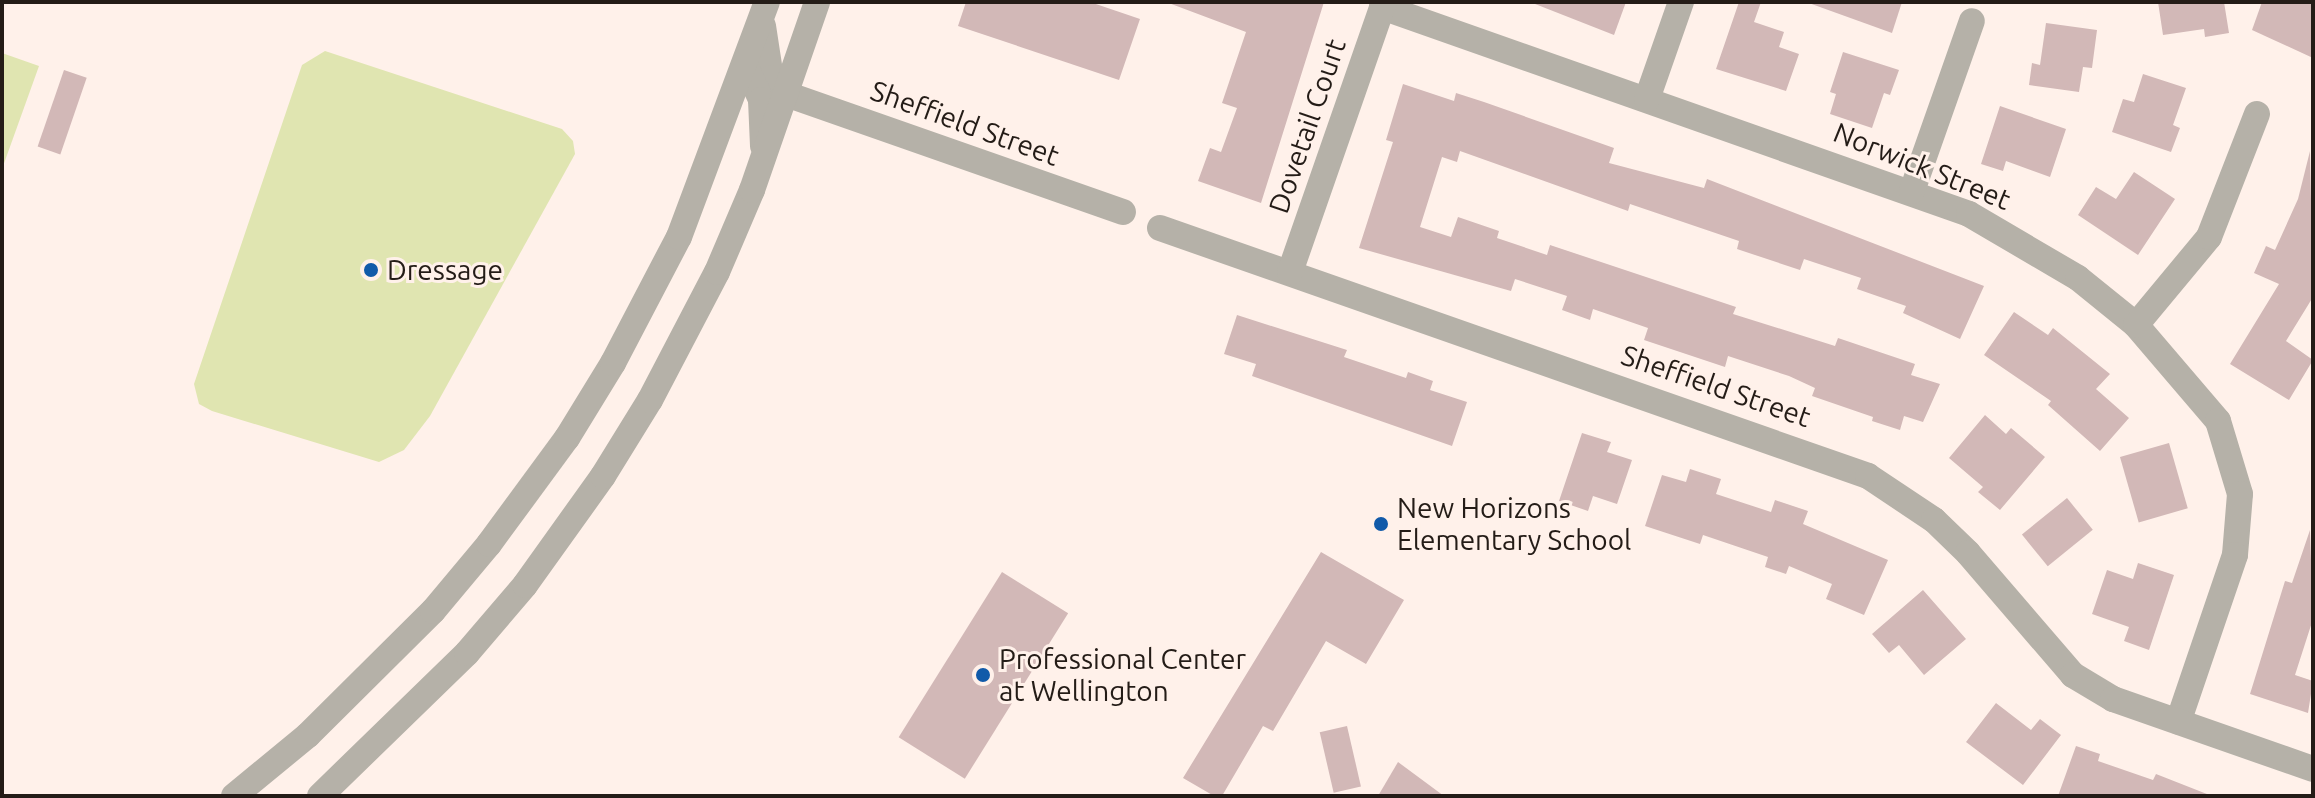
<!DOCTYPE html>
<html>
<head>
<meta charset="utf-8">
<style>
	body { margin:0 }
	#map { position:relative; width:2315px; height:798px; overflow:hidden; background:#fff1ea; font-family:Ubuntu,sans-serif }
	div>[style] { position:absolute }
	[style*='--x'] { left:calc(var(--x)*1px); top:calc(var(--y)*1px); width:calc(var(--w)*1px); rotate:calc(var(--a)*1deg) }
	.green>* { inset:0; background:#e0e5b1 }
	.building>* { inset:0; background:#d2b8b7; transform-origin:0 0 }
	.minor>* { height:26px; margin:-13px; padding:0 13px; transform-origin:13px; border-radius:13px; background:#b5b1a8 }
	.dots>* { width:22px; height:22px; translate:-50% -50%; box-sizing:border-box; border:4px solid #fff1ea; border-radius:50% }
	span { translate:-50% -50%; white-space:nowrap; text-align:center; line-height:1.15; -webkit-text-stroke:6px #fff1ea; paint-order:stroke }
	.street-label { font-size:28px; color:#241c17 }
	.poi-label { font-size:28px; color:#241c17 }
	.left { translate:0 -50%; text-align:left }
	.frame { position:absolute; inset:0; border:4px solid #241c17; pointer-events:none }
</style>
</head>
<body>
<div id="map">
	<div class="green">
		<i style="clip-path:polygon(325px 51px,562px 129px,573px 141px,575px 154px,430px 416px,404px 450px,379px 462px,212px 411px,199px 404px,194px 384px,302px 65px)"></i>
		<i style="clip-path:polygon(2px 53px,39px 66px,2px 169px)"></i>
	</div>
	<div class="building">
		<i style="clip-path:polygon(966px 2px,1090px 2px,1140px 19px,1119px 80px,958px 26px)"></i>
		<i style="clip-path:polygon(1166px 2px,1324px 2px,1261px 203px,1198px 181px,1210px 148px,1221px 152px,1237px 108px,1222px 103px,1246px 32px)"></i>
		<i style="clip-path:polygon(1530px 2px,1626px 2px,1614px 35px)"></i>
		<i style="clip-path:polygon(1739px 2px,1761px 2px,1754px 22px,1784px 32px,1779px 47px,1799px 54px,1786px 91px,1716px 69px)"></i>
		<i style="clip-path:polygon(1806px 2px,1902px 2px,1892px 33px)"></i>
		<i style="clip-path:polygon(2158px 2px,2224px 2px,2229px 33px,2205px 37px,2204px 29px,2163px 35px)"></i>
		<i style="clip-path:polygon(2262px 2px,2313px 2px,2313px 58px,2252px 30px)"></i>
		<i style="clip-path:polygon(2046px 23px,2097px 30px,2092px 68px,2083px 67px,2079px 92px,2029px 85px,2032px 63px,2040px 65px)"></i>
		<i style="clip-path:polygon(1843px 52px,1899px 70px,1890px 95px,1884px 93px,1872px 128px,1830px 114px,1836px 94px,1830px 92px)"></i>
		<i style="left:64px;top:70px;width:24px;height:81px;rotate:19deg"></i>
		<i style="clip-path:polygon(2143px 74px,2186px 88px,2173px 125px,2180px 128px,2171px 152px,2112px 132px,2123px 99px,2134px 102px)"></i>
		<i style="clip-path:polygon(1403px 84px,1454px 101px,1456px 93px,1484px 102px,1614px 148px,1609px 163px,1704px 188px,1707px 179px,1984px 286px,1960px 339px,1903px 313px,1906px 306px,1857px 289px,1861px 278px,1804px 259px,1800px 270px,1737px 249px,1739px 241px,1630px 204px,1628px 211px,1460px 151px,1457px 162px,1442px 157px,1420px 227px,1451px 237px,1458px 217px,1499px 231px,1497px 238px,1547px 255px,1550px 245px,1736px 307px,1733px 314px,1835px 346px,1838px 338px,1915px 364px,1911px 375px,1940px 384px,1923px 422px,1904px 416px,1900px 430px,1872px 421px,1873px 417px,1812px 396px,1815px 388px,1789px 376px,1728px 356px,1725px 367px,1644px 340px,1648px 328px,1593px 309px,1590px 320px,1562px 310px,1567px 296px,1515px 279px,1511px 291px,1359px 248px,1393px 142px,1386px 140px)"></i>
		<i style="clip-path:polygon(2000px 106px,2066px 129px,2050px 177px,2006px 161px,2003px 171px,1981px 164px)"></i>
		<i style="clip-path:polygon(2310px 151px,2313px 297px,2286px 341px,2313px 360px,2289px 400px,2230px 364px,2279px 284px,2254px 273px,2266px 246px,2275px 250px,2298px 199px)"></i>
		<i style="clip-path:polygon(2134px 172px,2175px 199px,2138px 255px,2078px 215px,2096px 187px,2116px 199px)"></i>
		<i style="clip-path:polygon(2014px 312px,2048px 335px,2053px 328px,2110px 374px,2096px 389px,2129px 418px,2100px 451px,2048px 405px,2051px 401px,1984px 355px)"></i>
		<i style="clip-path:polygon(1237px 315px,1347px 350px,1344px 357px,1406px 378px,1408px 372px,1433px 381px,1430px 390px,1467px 402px,1452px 446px,1252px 376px,1256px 364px,1224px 354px)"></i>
		<i style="clip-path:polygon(1985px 415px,2006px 434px,2011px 428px,2045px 457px,2000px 510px,1978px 492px,1983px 487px,1949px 458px)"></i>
		<i style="clip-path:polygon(1582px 433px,1611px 442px,1607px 452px,1632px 460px,1617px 504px,1593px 496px,1588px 511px,1559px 501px)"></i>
		<i style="left:2169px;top:443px;width:68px;height:51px;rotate:74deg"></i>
		<i style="clip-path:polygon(1690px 469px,1721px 479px,1716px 494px,1771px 512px,1775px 500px,1808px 511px,1803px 524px,1888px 560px,1864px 615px,1826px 599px,1832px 584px,1789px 566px,1786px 574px,1765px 567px,1768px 557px,1703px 535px,1700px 544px,1645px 526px,1662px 475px,1686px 482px)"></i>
		<i style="left:2067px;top:498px;width:41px;height:58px;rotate:51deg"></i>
		<i style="clip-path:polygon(2310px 530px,2313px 619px,2295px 675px,2313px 681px,2308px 713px,2250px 694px,2285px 581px,2292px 583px)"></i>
		<i style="clip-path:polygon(1321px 552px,1404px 600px,1366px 664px,1326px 641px,1273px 731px,1263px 726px,1222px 796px,1214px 796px,1183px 778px)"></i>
		<i style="clip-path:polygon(2138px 563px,2174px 575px,2149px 650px,2124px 641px,2129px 627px,2092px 614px,2107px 570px,2133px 579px)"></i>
		<i style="left:1002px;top:572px;width:78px;height:195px;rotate:32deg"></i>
		<i style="clip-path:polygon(1923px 590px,1966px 639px,1924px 675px,1899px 645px,1889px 653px,1872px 634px)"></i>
		<i style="clip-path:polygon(1996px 703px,2031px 730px,2040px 719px,2061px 735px,2023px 785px,1966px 742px)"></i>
		<i style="left:1347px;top:726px;width:62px;height:28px;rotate:77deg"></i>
		<i style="clip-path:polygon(2076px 746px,2100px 754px,2098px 761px,2153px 780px,2156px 774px,2212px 796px,2058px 796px)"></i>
		<i style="clip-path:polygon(1398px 762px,1444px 796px,1378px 796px)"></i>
	</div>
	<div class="minor">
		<i style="--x:1382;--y:7;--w:622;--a:19.42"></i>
		<i style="--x:1969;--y:214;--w:126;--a:30.4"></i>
		<i style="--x:2078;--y:278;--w:75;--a:39"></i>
		<i style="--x:2136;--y:325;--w:126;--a:49.5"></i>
		<i style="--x:2218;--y:421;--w:76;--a:73.2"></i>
		<i style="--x:2240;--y:494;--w:61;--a:94.7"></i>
		<i style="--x:2235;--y:555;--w:176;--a:108.8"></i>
		<i style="--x:763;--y:26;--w:53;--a:81.3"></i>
		<i style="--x:771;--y:78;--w:22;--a:47"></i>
		<i style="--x:786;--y:94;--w:357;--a:19.3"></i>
		<i style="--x:745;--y:65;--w:38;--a:65"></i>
		<i style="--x:761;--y:100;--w:46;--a:87.5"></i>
		<i style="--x:1647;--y:99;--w:103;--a:-70.7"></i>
		<i style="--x:1912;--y:191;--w:180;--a:-70.6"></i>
		<i style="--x:1160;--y:228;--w:750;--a:19.3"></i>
		<i style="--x:1868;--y:476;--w:79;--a:33.7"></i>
		<i style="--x:1934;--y:520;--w:47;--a:44.1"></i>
		<i style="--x:1968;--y:553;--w:161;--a:49.3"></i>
		<i style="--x:2073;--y:675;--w:47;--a:31"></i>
		<i style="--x:2113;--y:699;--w:212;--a:19.3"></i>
		<i style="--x:1290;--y:272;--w:286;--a:-70.8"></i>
		<i style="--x:2136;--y:325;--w:114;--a:-50.3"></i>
		<i style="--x:2209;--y:237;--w:132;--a:-68.7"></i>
		<i style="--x:234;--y:796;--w:96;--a:-39.5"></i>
		<i style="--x:308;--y:735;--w:176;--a:-44.8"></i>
		<i style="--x:433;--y:611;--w:87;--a:-50.1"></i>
		<i style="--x:489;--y:544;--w:132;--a:-53.7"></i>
		<i style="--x:567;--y:438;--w:88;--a:-58.5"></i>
		<i style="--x:613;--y:363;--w:142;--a:-62.4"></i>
		<i style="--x:679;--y:237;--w:251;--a:-69.5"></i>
		<i style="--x:320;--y:796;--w:205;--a:-44.2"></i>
		<i style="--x:467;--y:653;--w:89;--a:-49.5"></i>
		<i style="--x:525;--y:585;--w:134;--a:-54.4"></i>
		<i style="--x:603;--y:476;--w:89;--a:-58.3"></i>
		<i style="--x:650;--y:400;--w:144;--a:-62.4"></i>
		<i style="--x:717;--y:272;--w:89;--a:-66.9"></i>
		<i style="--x:752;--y:190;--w:199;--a:-70.9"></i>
	</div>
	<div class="dots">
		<i style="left:371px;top:270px;background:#115aa9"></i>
		<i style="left:1381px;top:524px;background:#115aa9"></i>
		<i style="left:983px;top:675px;background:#115aa9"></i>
	</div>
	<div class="street-label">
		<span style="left:965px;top:123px;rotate:20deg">Sheffield Street</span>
		<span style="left:1307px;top:126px;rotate:-71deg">Dovetail Court</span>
		<span style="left:1922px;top:166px;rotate:22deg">Norwick Street</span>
		<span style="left:1716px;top:386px;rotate:19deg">Sheffield Street</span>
	</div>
	<div class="poi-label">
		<span class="left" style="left:387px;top:270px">Dressage</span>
		<span class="left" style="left:1397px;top:524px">New Horizons<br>Elementary School</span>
		<span class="left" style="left:999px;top:675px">Professional Center<br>at Wellington</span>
	</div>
	<div class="frame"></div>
</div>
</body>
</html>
